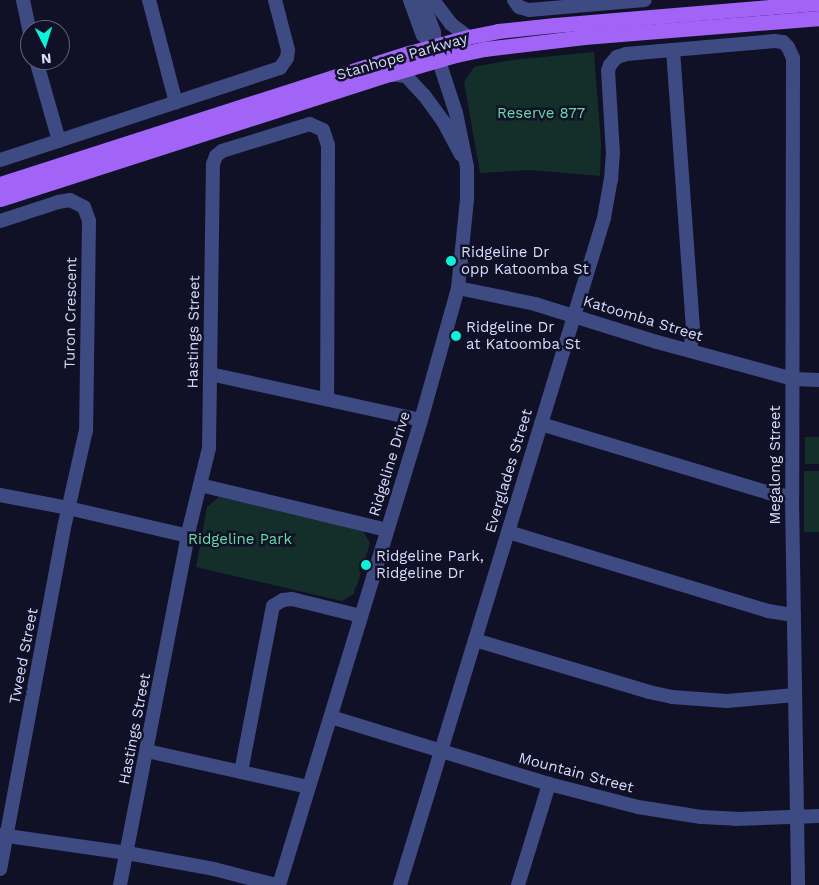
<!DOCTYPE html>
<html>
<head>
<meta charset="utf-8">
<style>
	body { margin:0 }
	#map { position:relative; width:819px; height:885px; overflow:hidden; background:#101126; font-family:"Work Sans",sans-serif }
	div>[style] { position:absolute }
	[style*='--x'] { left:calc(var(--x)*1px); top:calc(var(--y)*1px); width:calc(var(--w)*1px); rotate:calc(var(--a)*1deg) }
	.green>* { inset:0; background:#142f29; transform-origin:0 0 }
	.minor>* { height:14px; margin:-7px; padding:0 7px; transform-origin:7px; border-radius:7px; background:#3e4a82 }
	.major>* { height:15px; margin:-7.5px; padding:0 7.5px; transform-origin:7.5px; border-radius:7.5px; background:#a164f7 }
	.dots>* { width:14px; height:14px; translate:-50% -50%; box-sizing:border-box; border:2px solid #101126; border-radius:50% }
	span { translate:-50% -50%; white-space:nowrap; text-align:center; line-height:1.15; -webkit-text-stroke:5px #101126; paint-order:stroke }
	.street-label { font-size:15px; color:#d7dbfd }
	.park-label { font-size:15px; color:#66daa5 }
	.poi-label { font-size:15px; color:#d7dbfd }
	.left { translate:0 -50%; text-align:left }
	.north { position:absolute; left:20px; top:20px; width:50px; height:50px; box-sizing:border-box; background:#101126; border:1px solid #60627c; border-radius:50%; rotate:175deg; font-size:14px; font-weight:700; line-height:20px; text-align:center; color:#d7dbfd }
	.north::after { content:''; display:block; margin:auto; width:18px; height:22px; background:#0df3da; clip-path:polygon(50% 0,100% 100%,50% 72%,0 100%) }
</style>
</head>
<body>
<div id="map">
	<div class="green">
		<i style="clip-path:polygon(594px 52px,601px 143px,600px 176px,530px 170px,480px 173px,464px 82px,474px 67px,512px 60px)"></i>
		<i style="left:819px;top:437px;width:27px;height:14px;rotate:90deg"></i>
		<i style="left:819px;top:471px;width:61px;height:15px;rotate:90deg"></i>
		<i style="clip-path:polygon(219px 497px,363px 531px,370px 543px,363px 566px,360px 566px,359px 572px,361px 572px,356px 588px,355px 586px,354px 594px,342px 601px,196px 567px,207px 507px)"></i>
	</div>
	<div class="minor">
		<i style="--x:23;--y:0;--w:34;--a:78"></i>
		<i style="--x:149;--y:0;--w:106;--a:75.3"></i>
		<i style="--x:410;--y:0;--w:37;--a:70"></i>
		<i style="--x:423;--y:35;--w:16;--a:45"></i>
		<i style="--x:433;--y:0;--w:30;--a:53"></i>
		<i style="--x:451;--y:24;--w:21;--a:37"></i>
		<i style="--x:514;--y:0;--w:9;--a:54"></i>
		<i style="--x:519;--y:7;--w:10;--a:17"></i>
		<i style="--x:529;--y:10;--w:116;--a:-4.9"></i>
		<i style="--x:673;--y:50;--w:279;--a:85.9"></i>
		<i style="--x:693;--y:328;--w:23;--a:97"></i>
		<i style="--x:36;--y:60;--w:84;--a:74.1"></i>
		<i style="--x:390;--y:74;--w:16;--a:7"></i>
		<i style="--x:406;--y:76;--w:26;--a:47"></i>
		<i style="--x:424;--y:95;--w:32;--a:54"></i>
		<i style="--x:443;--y:121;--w:38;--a:62"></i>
		<i style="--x:0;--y:160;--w:295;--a:-18.2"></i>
		<i style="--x:280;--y:68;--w:12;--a:-55"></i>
		<i style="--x:287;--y:58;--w:8;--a:-83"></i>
		<i style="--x:288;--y:50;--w:52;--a:-104.6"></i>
		<i style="--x:0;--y:221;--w:61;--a:-18.1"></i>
		<i style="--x:58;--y:202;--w:12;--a:-9"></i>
		<i style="--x:70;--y:200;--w:16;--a:27"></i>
		<i style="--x:84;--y:207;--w:15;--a:70"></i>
		<i style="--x:89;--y:221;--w:209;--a:90.8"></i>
		<i style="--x:86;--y:430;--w:100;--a:102.7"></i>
		<i style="--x:64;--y:528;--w:347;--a:100.6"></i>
		<i style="--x:458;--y:288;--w:79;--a:11.7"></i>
		<i style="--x:535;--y:304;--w:128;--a:17.3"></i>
		<i style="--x:657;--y:342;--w:141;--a:15.2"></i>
		<i style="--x:793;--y:379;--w:26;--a:2"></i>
		<i style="--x:210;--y:374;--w:216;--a:12.3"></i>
		<i style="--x:541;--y:424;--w:238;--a:16.8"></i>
		<i style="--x:769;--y:493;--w:23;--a:10"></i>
		<i style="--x:200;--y:485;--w:192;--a:13.5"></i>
		<i style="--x:0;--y:495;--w:69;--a:10.8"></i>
		<i style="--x:68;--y:508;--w:123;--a:13.1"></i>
		<i style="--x:508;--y:532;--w:272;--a:16.9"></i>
		<i style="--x:768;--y:611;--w:26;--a:9"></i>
		<i style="--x:475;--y:640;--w:182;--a:16.6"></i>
		<i style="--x:649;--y:692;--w:24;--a:12"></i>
		<i style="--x:672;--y:697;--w:55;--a:4.2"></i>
		<i style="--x:727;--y:701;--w:68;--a:-5"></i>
		<i style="--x:331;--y:717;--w:228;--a:17.1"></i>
		<i style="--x:549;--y:784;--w:92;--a:14.5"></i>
		<i style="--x:638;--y:807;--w:64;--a:9"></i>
		<i style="--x:701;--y:817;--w:35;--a:3"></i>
		<i style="--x:736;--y:819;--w:83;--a:-2.1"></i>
		<i style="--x:147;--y:751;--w:165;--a:12.6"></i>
		<i style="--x:241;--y:772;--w:169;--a:-79.1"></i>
		<i style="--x:273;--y:606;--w:12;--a:-31"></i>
		<i style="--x:283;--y:600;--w:9;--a:-6"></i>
		<i style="--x:292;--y:599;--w:71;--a:13.8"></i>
		<i style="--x:0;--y:835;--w:128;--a:8.1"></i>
		<i style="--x:127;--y:853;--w:88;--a:10.4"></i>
		<i style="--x:214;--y:869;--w:64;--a:14.5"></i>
		<i style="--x:120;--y:885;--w:363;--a:-79"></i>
		<i style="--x:189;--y:529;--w:83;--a:-76.1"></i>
		<i style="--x:209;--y:448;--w:284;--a:-89.2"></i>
		<i style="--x:213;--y:164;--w:9;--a:-69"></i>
		<i style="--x:216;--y:156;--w:8;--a:-40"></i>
		<i style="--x:222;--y:151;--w:92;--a:-17.1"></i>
		<i style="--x:310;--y:124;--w:14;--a:25"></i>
		<i style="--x:323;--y:130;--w:16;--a:72"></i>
		<i style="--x:328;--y:145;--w:253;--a:90.2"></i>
		<i style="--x:279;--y:885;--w:486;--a:-73"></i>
		<i style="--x:421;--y:420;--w:137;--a:-74.3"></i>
		<i style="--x:458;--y:288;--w:89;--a:-84.2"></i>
		<i style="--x:467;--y:199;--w:32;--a:-90"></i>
		<i style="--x:467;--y:167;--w:55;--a:-101.5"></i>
		<i style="--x:456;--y:113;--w:71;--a:-108.2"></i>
		<i style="--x:434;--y:46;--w:14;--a:-90"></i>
		<i style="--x:434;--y:32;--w:34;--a:-111"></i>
		<i style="--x:400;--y:885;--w:697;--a:-72.99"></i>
		<i style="--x:604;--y:218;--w:39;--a:-80"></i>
		<i style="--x:611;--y:180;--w:26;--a:-86"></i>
		<i style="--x:613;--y:154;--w:83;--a:-93.4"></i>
		<i style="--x:608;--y:71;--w:6;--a:-72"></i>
		<i style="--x:610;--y:65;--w:11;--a:-49"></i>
		<i style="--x:617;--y:57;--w:9;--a:-18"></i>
		<i style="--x:626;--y:54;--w:149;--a:-5"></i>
		<i style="--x:774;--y:41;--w:9;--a:6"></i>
		<i style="--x:783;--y:42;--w:7;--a:45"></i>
		<i style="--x:788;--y:47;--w:12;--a:66"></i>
		<i style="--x:793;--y:58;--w:9;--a:90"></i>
		<i style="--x:793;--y:67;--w:430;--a:90.1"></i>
		<i style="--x:792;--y:497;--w:388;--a:89.1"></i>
		<i style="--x:518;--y:885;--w:106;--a:-72.9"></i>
	</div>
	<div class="major">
		<i style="--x:0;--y:184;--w:429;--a:-17.8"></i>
		<i style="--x:409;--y:53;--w:61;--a:-15.2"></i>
		<i style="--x:468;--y:37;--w:31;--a:-11"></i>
		<i style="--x:498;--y:31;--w:57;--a:-6"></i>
		<i style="--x:555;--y:25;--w:265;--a:-4.8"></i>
		<i style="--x:0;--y:199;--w:410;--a:-17.8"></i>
		<i style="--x:390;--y:74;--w:69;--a:-16.1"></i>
		<i style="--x:456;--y:55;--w:29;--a:-12"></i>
		<i style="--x:484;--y:49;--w:101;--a:-6.8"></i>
		<i style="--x:584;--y:37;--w:236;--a:-4.6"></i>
	</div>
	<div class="dots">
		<i style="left:451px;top:261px;background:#0df3da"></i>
		<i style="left:456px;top:336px;background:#0df3da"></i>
		<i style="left:366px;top:565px;background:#0df3da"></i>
	</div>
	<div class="street-label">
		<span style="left:402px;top:57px;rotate:-16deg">Stanhope Parkway</span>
		<span style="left:71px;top:313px;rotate:-89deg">Turon Crescent</span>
		<span style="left:643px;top:319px;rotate:17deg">Katoomba Street</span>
		<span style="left:194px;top:332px;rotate:-89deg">Hastings Street</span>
		<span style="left:390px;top:464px;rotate:-73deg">Ridgeline Drive</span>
		<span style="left:776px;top:465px;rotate:-90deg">Megalong Street</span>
		<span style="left:509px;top:471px;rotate:-73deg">Everglades Street</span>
		<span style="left:24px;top:656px;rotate:-79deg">Tweed Street</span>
		<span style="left:135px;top:729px;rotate:-79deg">Hastings Street</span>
		<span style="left:576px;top:773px;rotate:15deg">Mountain Street</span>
	</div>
	<div class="park-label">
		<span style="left:541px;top:114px">Reserve 877</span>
		<span style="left:240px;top:540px">Ridgeline Park</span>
	</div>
	<div class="poi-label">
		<span class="left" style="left:461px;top:261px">Ridgeline Dr<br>opp Katoomba St</span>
		<span class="left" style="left:466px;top:336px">Ridgeline Dr<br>at Katoomba St</span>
		<span class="left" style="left:376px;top:565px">Ridgeline Park,<br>Ridgeline Dr</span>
	</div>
	<div class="north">N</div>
</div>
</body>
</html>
